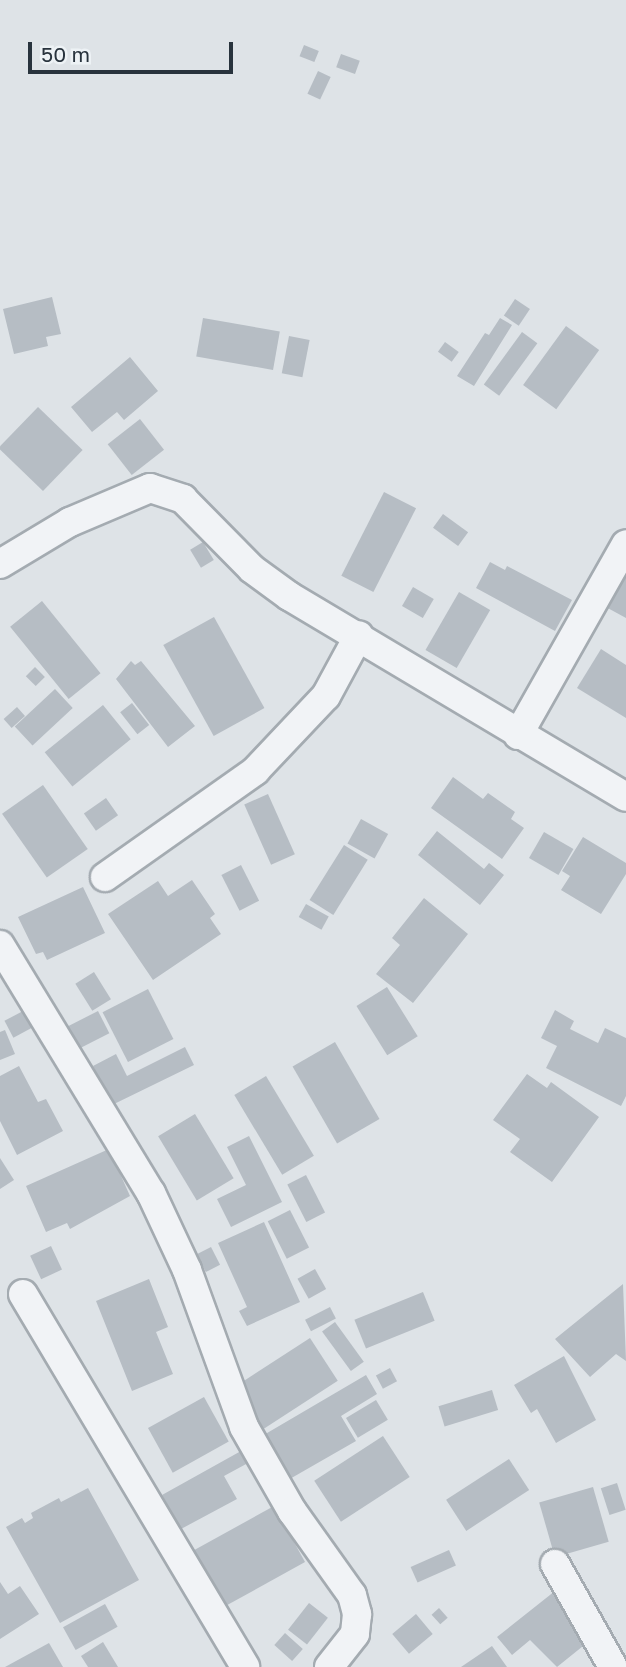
<!DOCTYPE html>
<html>
<head>
<meta charset="utf-8">
<style>
	body { margin:0 }
	#map { position:relative; width:626px; height:1667px; overflow:hidden; background:#dee3e7; font-family:"Golos Text",sans-serif }
	div>[style] { position:absolute }
	[style*='--x'] { left:calc(var(--x)*1px); top:calc(var(--y)*1px); width:calc(var(--w)*1px); rotate:calc(var(--a)*1deg) }
	.building>* { inset:0; background:#b6bdc4; transform-origin:0 0 }
	.roads { filter:drop-shadow(2px 0 #a4abb1) drop-shadow(-2px 0 #a4abb1) drop-shadow(0 2px #a4abb1) drop-shadow(0 -2px #a4abb1) }
	.street>* { height:28px; margin:-14px; padding:0 14px; transform-origin:14px; border-radius:14px; background:#f1f3f6 }
	span { translate:-50% -50%; white-space:nowrap; text-align:center; line-height:1.15; -webkit-text-stroke:6px #edf2f5; paint-order:stroke }
	.scale { position:absolute; left:28px; top:42px; width:205px; height:32px; box-sizing:border-box; border:4px solid #28333d; border-top:0; padding-left:9px; font-size:21px; line-height:24px; white-space:nowrap; color:#28333d; -webkit-text-stroke:5px #edf2f5; paint-order:stroke }
</style>
</head>
<body>
<div id="map">
	<div class="building">
		<i style="left:304px;top:45px;width:16px;height:12px;rotate:22deg"></i>
		<i style="left:341px;top:54px;width:20px;height:14px;rotate:20deg"></i>
		<i style="left:318px;top:71px;width:14px;height:25px;rotate:25deg"></i>
		<i style="clip-path:polygon(52px 297px,61px 334px,46px 337px,48px 346px,14px 354px,3px 309px)"></i>
		<i style="left:515px;top:299px;width:18px;height:20px;rotate:34deg"></i>
		<i style="left:203px;top:318px;width:78px;height:39px;rotate:10deg"></i>
		<i style="clip-path:polygon(500px 318px,512px 325px,474px 386px,457px 376px,485px 333px,489px 335px)"></i>
		<i style="left:566px;top:326px;width:41px;height:73px;rotate:36deg"></i>
		<i style="left:522px;top:332px;width:19px;height:65px;rotate:36deg"></i>
		<i style="left:289px;top:336px;width:21px;height:38px;rotate:11deg"></i>
		<i style="left:445px;top:342px;width:17px;height:12px;rotate:36deg"></i>
		<i style="clip-path:polygon(130px 357px,158px 391px,124px 420px,117px 412px,92px 432px,71px 407px)"></i>
		<i style="left:38px;top:407px;width:62px;height:57px;rotate:44deg"></i>
		<i style="left:140px;top:419px;width:39px;height:41px;rotate:52deg"></i>
		<i style="left:384px;top:492px;width:36px;height:94px;rotate:27deg"></i>
		<i style="left:443px;top:514px;width:31px;height:17px;rotate:36deg"></i>
		<i style="left:203px;top:542px;width:21px;height:15px;rotate:59deg"></i>
		<i style="clip-path:polygon(490px 562px,505px 570px,507px 566px,572px 600px,555px 631px,476px 588px)"></i>
		<i style="clip-path:polygon(622px 573px,626px 575px,626px 618px,604px 606px)"></i>
		<i style="left:413px;top:587px;width:24px;height:22px;rotate:30deg"></i>
		<i style="left:459px;top:592px;width:36px;height:67px;rotate:30deg"></i>
		<i style="left:42px;top:601px;width:93px;height:41px;rotate:51deg"></i>
		<i style="left:214px;top:617px;width:104px;height:58px;rotate:61deg"></i>
		<i style="clip-path:polygon(601px 649px,626px 665px,626px 718px,577px 688px)"></i>
		<i style="clip-path:polygon(131px 661px,135px 665px,141px 661px,195px 726px,168px 747px,116px 679px)"></i>
		<i style="left:35px;top:667px;width:14px;height:13px;rotate:45deg"></i>
		<i style="left:55px;top:689px;width:26px;height:55px;rotate:47deg"></i>
		<i style="left:132px;top:703px;width:28px;height:15px;rotate:52deg"></i>
		<i style="left:103px;top:705px;width:44px;height:75px;rotate:51deg"></i>
		<i style="left:17px;top:707px;width:12px;height:18px;rotate:48deg"></i>
		<i style="clip-path:polygon(453px 777px,483px 799px,488px 793px,515px 812px,511px 819px,524px 828px,502px 859px,431px 808px)"></i>
		<i style="left:43px;top:785px;width:78px;height:50px;rotate:55deg"></i>
		<i style="left:268px;top:794px;width:66px;height:26px;rotate:66deg"></i>
		<i style="left:106px;top:798px;width:21px;height:27px;rotate:55deg"></i>
		<i style="left:361px;top:819px;width:31px;height:28px;rotate:29deg"></i>
		<i style="clip-path:polygon(437px 831px,484px 869px,489px 863px,504px 875px,480px 905px,418px 855px)"></i>
		<i style="left:544px;top:832px;width:34px;height:30px;rotate:30deg"></i>
		<i style="clip-path:polygon(583px 837px,626px 863px,626px 874px,601px 914px,561px 890px,570px 876px,562px 871px)"></i>
		<i style="left:344px;top:845px;width:28px;height:65px;rotate:32deg"></i>
		<i style="left:241px;top:865px;width:40px;height:22px;rotate:63deg"></i>
		<i style="clip-path:polygon(192px 880px,215px 914px,210px 918px,221px 934px,153px 980px,108px 914px,158px 881px,168px 896px)"></i>
		<i style="clip-path:polygon(83px 887px,105px 933px,47px 960px,43px 952px,36px 954px,18px 917px)"></i>
		<i style="clip-path:polygon(424px 898px,468px 934px,413px 1003px,376px 974px,400px 945px,392px 938px)"></i>
		<i style="left:306px;top:904px;width:26px;height:15px;rotate:29deg"></i>
		<i style="left:94px;top:972px;width:32px;height:22px;rotate:58deg"></i>
		<i style="left:387px;top:987px;width:58px;height:36px;rotate:58deg"></i>
		<i style="left:148px;top:989px;width:56px;height:51px;rotate:63deg"></i>
		<i style="clip-path:polygon(555px 1010px,574px 1021px,570px 1029px,598px 1043px,605px 1028px,626px 1038px,626px 1096px,621px 1106px,546px 1068px,557px 1046px,541px 1038px)"></i>
		<i style="left:23px;top:1011px;width:19px;height:21px;rotate:62deg"></i>
		<i style="left:98px;top:1011px;width:25px;height:43px;rotate:63deg"></i>
		<i style="clip-path:polygon(5px 1030px,15px 1054px,0 1060px,0 1032px)"></i>
		<i style="left:335px;top:1042px;width:89px;height:49px;rotate:60deg"></i>
		<i style="clip-path:polygon(185px 1047px,194px 1065px,112px 1105px,93px 1066px,116px 1054px,127px 1076px)"></i>
		<i style="clip-path:polygon(19px 1066px,38px 1102px,46px 1099px,63px 1131px,17px 1155px,0 1121px,0 1076px)"></i>
		<i style="clip-path:polygon(527px 1074px,547px 1088px,551px 1082px,599px 1117px,552px 1182px,510px 1152px,520px 1139px,493px 1120px)"></i>
		<i style="left:266px;top:1076px;width:93px;height:37px;rotate:59deg"></i>
		<i style="left:195px;top:1114px;width:75px;height:43px;rotate:59deg"></i>
		<i style="clip-path:polygon(249px 1136px,282px 1202px,231px 1227px,217px 1199px,246px 1185px,227px 1147px)"></i>
		<i style="clip-path:polygon(109px 1149px,130px 1196px,70px 1229px,67px 1223px,46px 1232px,26px 1186px)"></i>
		<i style="clip-path:polygon(0 1158px,14px 1180px,0 1189px)"></i>
		<i style="left:306px;top:1175px;width:42px;height:21px;rotate:63deg"></i>
		<i style="left:290px;top:1210px;width:42px;height:25px;rotate:63deg"></i>
		<i style="clip-path:polygon(264px 1222px,300px 1302px,247px 1326px,239px 1311px,247px 1307px,218px 1243px)"></i>
		<i style="left:51px;top:1246px;width:26px;height:23px;rotate:65deg"></i>
		<i style="left:211px;top:1247px;width:20px;height:16px;rotate:63deg"></i>
		<i style="left:315px;top:1269px;width:23px;height:20px;rotate:61deg"></i>
		<i style="clip-path:polygon(149px 1279px,168px 1327px,156px 1332px,173px 1374px,132px 1391px,96px 1301px)"></i>
		<i style="clip-path:polygon(623px 1284px,626px 1361px,616px 1354px,590px 1377px,555px 1339px)"></i>
		<i style="left:423px;top:1292px;width:31px;height:74px;rotate:68deg"></i>
		<i style="left:330px;top:1307px;width:13px;height:28px;rotate:63deg"></i>
		<i style="left:335px;top:1322px;width:49px;height:16px;rotate:54deg"></i>
		<i style="left:310px;top:1338px;width:51px;height:90px;rotate:57deg"></i>
		<i style="clip-path:polygon(564px 1356px,596px 1420px,556px 1443px,537px 1409px,531px 1413px,514px 1385px)"></i>
		<i style="left:390px;top:1368px;width:15px;height:16px;rotate:62deg"></i>
		<i style="clip-path:polygon(366px 1375px,377px 1394px,341px 1416px,356px 1441px,288px 1480px,262px 1436px)"></i>
		<i style="left:492px;top:1390px;width:21px;height:56px;rotate:73deg"></i>
		<i style="left:204px;top:1397px;width:51px;height:64px;rotate:61deg"></i>
		<i style="left:376px;top:1400px;width:23px;height:35px;rotate:59deg"></i>
		<i style="left:383px;top:1436px;width:49px;height:82px;rotate:57deg"></i>
		<i style="clip-path:polygon(241px 1451px,248px 1463px,224px 1476px,237px 1499px,181px 1529px,162px 1495px)"></i>
		<i style="left:509px;top:1459px;width:37px;height:75px;rotate:57deg"></i>
		<i style="left:617px;top:1483px;width:28px;height:17px;rotate:72deg"></i>
		<i style="left:593px;top:1487px;width:57px;height:56px;rotate:74deg"></i>
		<i style="clip-path:polygon(88px 1488px,139px 1580px,60px 1623px,6px 1527px,22px 1518px,25px 1523px,33px 1518px,31px 1513px,59px 1498px,61px 1502px)"></i>
		<i style="left:274px;top:1506px;width:64px;height:91px;rotate:61deg"></i>
		<i style="left:449px;top:1550px;width:17px;height:42px;rotate:66deg"></i>
		<i style="clip-path:polygon(0 1582px,8px 1594px,20px 1586px,39px 1614px,0 1639px)"></i>
		<i style="clip-path:polygon(555px 1591px,593px 1638px,557px 1667px,530px 1640px,512px 1655px,497px 1637px)"></i>
		<i style="left:309px;top:1603px;width:24px;height:34px;rotate:38deg"></i>
		<i style="left:105px;top:1604px;width:26px;height:48px;rotate:61deg"></i>
		<i style="left:439px;top:1608px;width:13px;height:10px;rotate:48deg"></i>
		<i style="left:416px;top:1614px;width:26px;height:31px;rotate:50deg"></i>
		<i style="left:285px;top:1633px;width:24px;height:16px;rotate:42deg"></i>
		<i style="clip-path:polygon(103px 1642px,118px 1667px,88px 1667px,81px 1656px)"></i>
		<i style="clip-path:polygon(49px 1643px,63px 1667px,5px 1667px)"></i>
		<i style="clip-path:polygon(492px 1646px,507px 1667px,461px 1667px)"></i>
	</div>
	<div class="roads">
		<div class="street">
			<i style="--x:0;--y:564;--w:82;--a:-31"></i>
			<i style="--x:70;--y:522;--w:87;--a:-23"></i>
			<i style="--x:150;--y:488;--w:35;--a:18"></i>
			<i style="--x:183;--y:499;--w:98;--a:45.4"></i>
			<i style="--x:252;--y:569;--w:46;--a:36.1"></i>
			<i style="--x:289;--y:596;--w:392;--a:30.8"></i>
			<i style="--x:518;--y:735;--w:219;--a:-60.5"></i>
			<i style="--x:105;--y:877;--w:184;--a:-35.2"></i>
			<i style="--x:255;--y:771;--w:103;--a:-46.6"></i>
			<i style="--x:326;--y:696;--w:69;--a:-61.6"></i>
			<i style="--x:0;--y:945;--w:290;--a:58.7"></i>
			<i style="--x:151;--y:1193;--w:85;--a:64.9"></i>
			<i style="--x:187;--y:1270;--w:167;--a:70"></i>
			<i style="--x:244;--y:1427;--w:97;--a:60.3"></i>
			<i style="--x:292;--y:1511;--w:103;--a:54.5"></i>
			<i style="--x:352;--y:1595;--w:20;--a:75"></i>
			<i style="--x:357;--y:1614;--w:20;--a:96"></i>
			<i style="--x:355;--y:1634;--w:42;--a:128.2"></i>
			<i style="--x:23;--y:1294;--w:434;--a:59.2"></i>
			<i style="--x:555;--y:1564;--w:118;--a:60.6"></i>
		</div>
	</div>
	<div class="scale">50 m</div>
</div>
</body>
</html>
